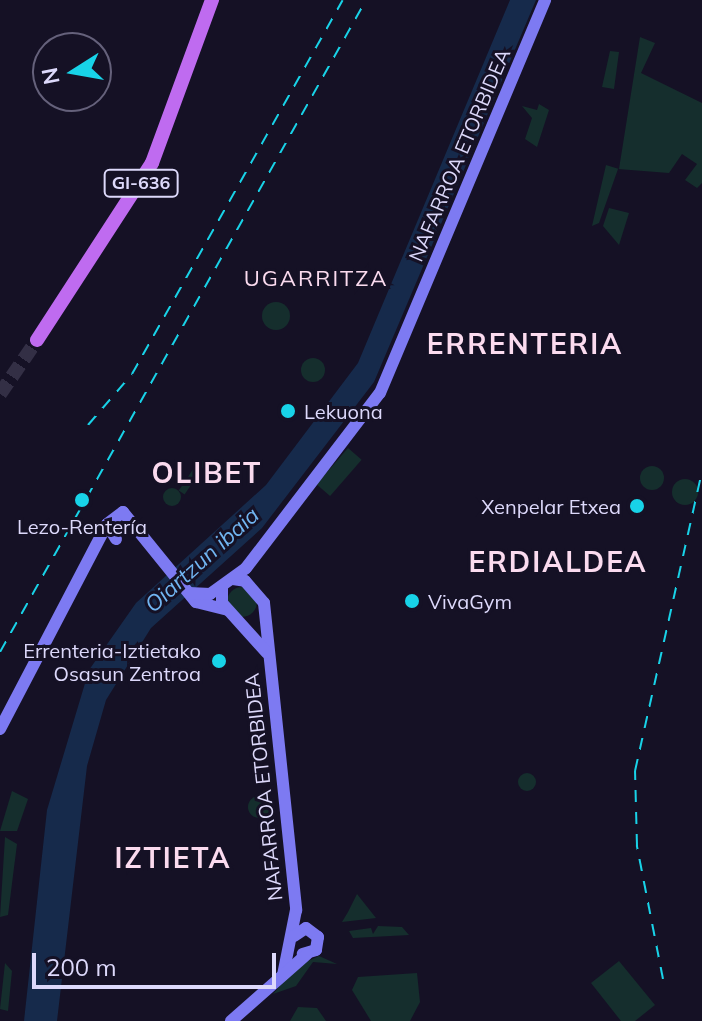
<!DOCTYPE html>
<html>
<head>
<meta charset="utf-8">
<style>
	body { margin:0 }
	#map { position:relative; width:702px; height:1021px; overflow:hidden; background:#151125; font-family:Mulish,sans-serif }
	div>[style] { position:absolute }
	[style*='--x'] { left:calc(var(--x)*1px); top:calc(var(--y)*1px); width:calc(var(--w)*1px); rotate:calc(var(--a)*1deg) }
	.green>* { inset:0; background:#152e2d; transform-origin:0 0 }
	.round { border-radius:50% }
	.water>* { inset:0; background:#162a4b }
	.primary-tunnel>* { height:14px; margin-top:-7px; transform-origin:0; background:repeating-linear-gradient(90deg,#332f45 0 14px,transparent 0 21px) }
	.secondary>* { height:12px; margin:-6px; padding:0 6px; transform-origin:6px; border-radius:6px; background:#7d7af2 }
	.primary>* { height:14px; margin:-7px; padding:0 7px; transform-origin:7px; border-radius:7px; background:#bf6bf0 }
	.rail>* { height:2px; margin-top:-1px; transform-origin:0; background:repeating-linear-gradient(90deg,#18d3e8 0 12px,transparent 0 22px) }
	.dots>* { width:22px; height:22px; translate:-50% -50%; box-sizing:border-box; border:4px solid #151125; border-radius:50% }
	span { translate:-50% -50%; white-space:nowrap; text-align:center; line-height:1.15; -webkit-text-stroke:6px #151125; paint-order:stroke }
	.shield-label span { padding:2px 6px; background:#151125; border:2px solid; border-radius:6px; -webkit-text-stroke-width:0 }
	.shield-label { font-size:18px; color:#ddd9fb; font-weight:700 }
	.street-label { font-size:20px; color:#ddd9fb }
	.poi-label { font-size:20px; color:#ddd9fb }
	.left { translate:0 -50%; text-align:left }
	.right { translate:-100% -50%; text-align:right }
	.neighbourhood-label { font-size:22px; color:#fbdbef; letter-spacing:2px }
	.water-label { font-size:22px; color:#71b5f1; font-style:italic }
	.district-label { font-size:28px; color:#fbdbef; font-weight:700; letter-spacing:2px }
	.north { position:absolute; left:32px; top:32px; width:80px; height:80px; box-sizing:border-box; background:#151125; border:2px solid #65617b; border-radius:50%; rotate:259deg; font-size:22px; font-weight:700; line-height:32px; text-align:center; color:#ddd9fb }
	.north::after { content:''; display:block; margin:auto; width:28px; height:36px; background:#18d3e8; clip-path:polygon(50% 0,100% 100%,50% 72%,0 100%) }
	.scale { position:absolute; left:32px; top:953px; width:244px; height:36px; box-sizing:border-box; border:4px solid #ddd9fb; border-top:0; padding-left:10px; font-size:24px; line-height:28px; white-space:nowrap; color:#ddd9fb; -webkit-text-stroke:6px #151125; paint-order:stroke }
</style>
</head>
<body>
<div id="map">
	<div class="green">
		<i style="clip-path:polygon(640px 37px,655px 43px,641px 73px,702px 103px,702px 183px,697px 188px,685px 180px,697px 164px,682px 154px,669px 173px,618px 169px,599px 223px,592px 226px,606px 165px,619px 169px)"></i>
		<i style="clip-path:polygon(610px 51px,619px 52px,614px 89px,602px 87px)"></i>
		<i style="clip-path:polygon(539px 104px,549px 110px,537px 147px,525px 139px,532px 118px,522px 106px,537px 110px)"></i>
		<i style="clip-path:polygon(609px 208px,629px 213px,619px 245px,603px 226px)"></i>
		<i class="round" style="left:262px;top:302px;width:28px;height:28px"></i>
		<i class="round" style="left:301px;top:358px;width:24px;height:24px"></i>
		<i style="left:348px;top:448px;width:18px;height:48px;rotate:41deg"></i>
		<i style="left:200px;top:459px;width:7px;height:38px;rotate:34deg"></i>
		<i class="round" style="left:640px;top:466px;width:24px;height:24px"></i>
		<i class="round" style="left:672px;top:479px;width:26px;height:26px"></i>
		<i class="round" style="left:163px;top:488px;width:18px;height:18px"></i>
		<i class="round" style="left:227px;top:587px;width:30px;height:30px"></i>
		<i class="round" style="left:518px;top:773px;width:18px;height:18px"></i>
		<i style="clip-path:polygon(12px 791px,28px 799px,17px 831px,0 831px)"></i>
		<i class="round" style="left:248px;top:796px;width:22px;height:22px"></i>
		<i style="clip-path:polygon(5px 837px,17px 844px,8px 915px,0 917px)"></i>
		<i style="clip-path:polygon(357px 894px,376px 918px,342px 922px,348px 912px)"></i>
		<i style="clip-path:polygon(378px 926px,402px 927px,409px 935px,353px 938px,349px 931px,371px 928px,373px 934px)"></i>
		<i style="clip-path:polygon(319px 956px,337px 964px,313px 962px,296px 986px,273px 994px,297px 966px)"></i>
		<i style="clip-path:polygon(619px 961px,655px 1005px,635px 1021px,621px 1021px,591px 983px)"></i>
		<i style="clip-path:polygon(5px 963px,12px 971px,8px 1011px,0 1009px)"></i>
		<i style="clip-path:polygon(417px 973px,420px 1002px,410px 1021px,371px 1021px,352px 990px,358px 977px)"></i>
		<i style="clip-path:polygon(298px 1007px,317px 1008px,326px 1021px,290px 1021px)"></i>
	</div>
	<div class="water">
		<i style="clip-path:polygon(510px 0,536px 0,374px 382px,262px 528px,151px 628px,106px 700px,87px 766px,57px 1021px,24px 1021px,47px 810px,89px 670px,136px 603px,266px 485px,358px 363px)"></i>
	</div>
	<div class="primary-tunnel">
		<i style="--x:0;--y:394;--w:65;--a:-55.6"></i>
	</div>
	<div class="secondary">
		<i style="--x:116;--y:539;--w:17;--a:-121"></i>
		<i style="--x:107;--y:524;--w:20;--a:-37"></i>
		<i style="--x:123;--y:512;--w:116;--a:51"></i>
		<i style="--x:196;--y:602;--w:32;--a:14"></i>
		<i style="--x:233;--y:579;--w:12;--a:9"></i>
		<i style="--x:245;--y:581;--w:29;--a:49"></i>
		<i style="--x:264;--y:603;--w:309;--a:84"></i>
		<i style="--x:296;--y:910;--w:66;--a:101.3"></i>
		<i style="--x:222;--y:587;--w:16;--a:90"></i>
		<i style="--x:222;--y:603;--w:67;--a:48"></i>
		<i style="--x:189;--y:593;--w:21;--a:3"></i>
		<i style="--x:210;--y:594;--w:44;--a:-35.8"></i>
		<i style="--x:246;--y:568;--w:220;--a:-52.6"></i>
		<i style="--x:380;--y:393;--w:426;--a:-67.2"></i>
		<i style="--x:0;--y:729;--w:231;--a:-62.4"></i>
		<i style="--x:294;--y:936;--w:14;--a:-34"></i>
		<i style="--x:306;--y:928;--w:15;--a:37"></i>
		<i style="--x:318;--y:937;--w:13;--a:99"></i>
		<i style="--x:316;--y:950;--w:14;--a:163"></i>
		<i style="--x:231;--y:1021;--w:101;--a:-41.4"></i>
	</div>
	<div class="primary">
		<i style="--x:37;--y:340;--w:211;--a:-57"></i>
		<i style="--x:152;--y:163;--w:174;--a:-69.8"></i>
	</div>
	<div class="rail">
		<i style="--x:88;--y:425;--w:67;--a:-49.2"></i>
		<i style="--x:132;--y:374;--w:429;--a:-60.6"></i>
		<i style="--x:0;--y:652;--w:748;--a:-60.69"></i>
		<i style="--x:663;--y:979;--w:136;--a:-101.1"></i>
		<i style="--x:637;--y:846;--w:75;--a:-91.5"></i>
		<i style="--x:635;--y:771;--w:306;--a:-77.4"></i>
	</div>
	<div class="dots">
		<i style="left:288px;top:411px;background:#18d3e8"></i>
		<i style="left:82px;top:500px;background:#18d3e8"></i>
		<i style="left:637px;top:506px;background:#18d3e8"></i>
		<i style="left:412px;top:601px;background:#18d3e8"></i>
		<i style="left:219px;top:661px;background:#18d3e8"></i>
	</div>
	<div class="shield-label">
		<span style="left:141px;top:183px">GI-636</span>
	</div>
	<div class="street-label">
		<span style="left:459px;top:155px;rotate:-67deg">NAFARROA ETORBIDEA</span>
		<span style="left:263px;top:787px;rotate:-96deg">NAFARROA ETORBIDEA</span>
	</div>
	<div class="poi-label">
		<span class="left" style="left:304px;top:411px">Lekuona</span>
		<span class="right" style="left:621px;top:506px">Xenpelar Etxea</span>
		<span style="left:82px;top:526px">Lezo-Rentería</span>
		<span class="left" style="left:428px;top:601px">VivaGym</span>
		<span class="right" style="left:201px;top:662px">Errenteria-Iztietako<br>Osasun Zentroa</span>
	</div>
	<div class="neighbourhood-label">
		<span style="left:316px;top:279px">UGARRITZA</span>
	</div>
	<div class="water-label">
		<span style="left:202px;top:560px;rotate:-42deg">Oiartzun ibaia</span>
	</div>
	<div class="district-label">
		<span style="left:525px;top:344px">ERRENTERIA</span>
		<span style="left:207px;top:473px">OLIBET</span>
		<span style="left:558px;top:562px">ERDIALDEA</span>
		<span style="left:173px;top:858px">IZTIETA</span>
	</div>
	<div class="north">N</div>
	<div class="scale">200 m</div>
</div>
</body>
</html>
